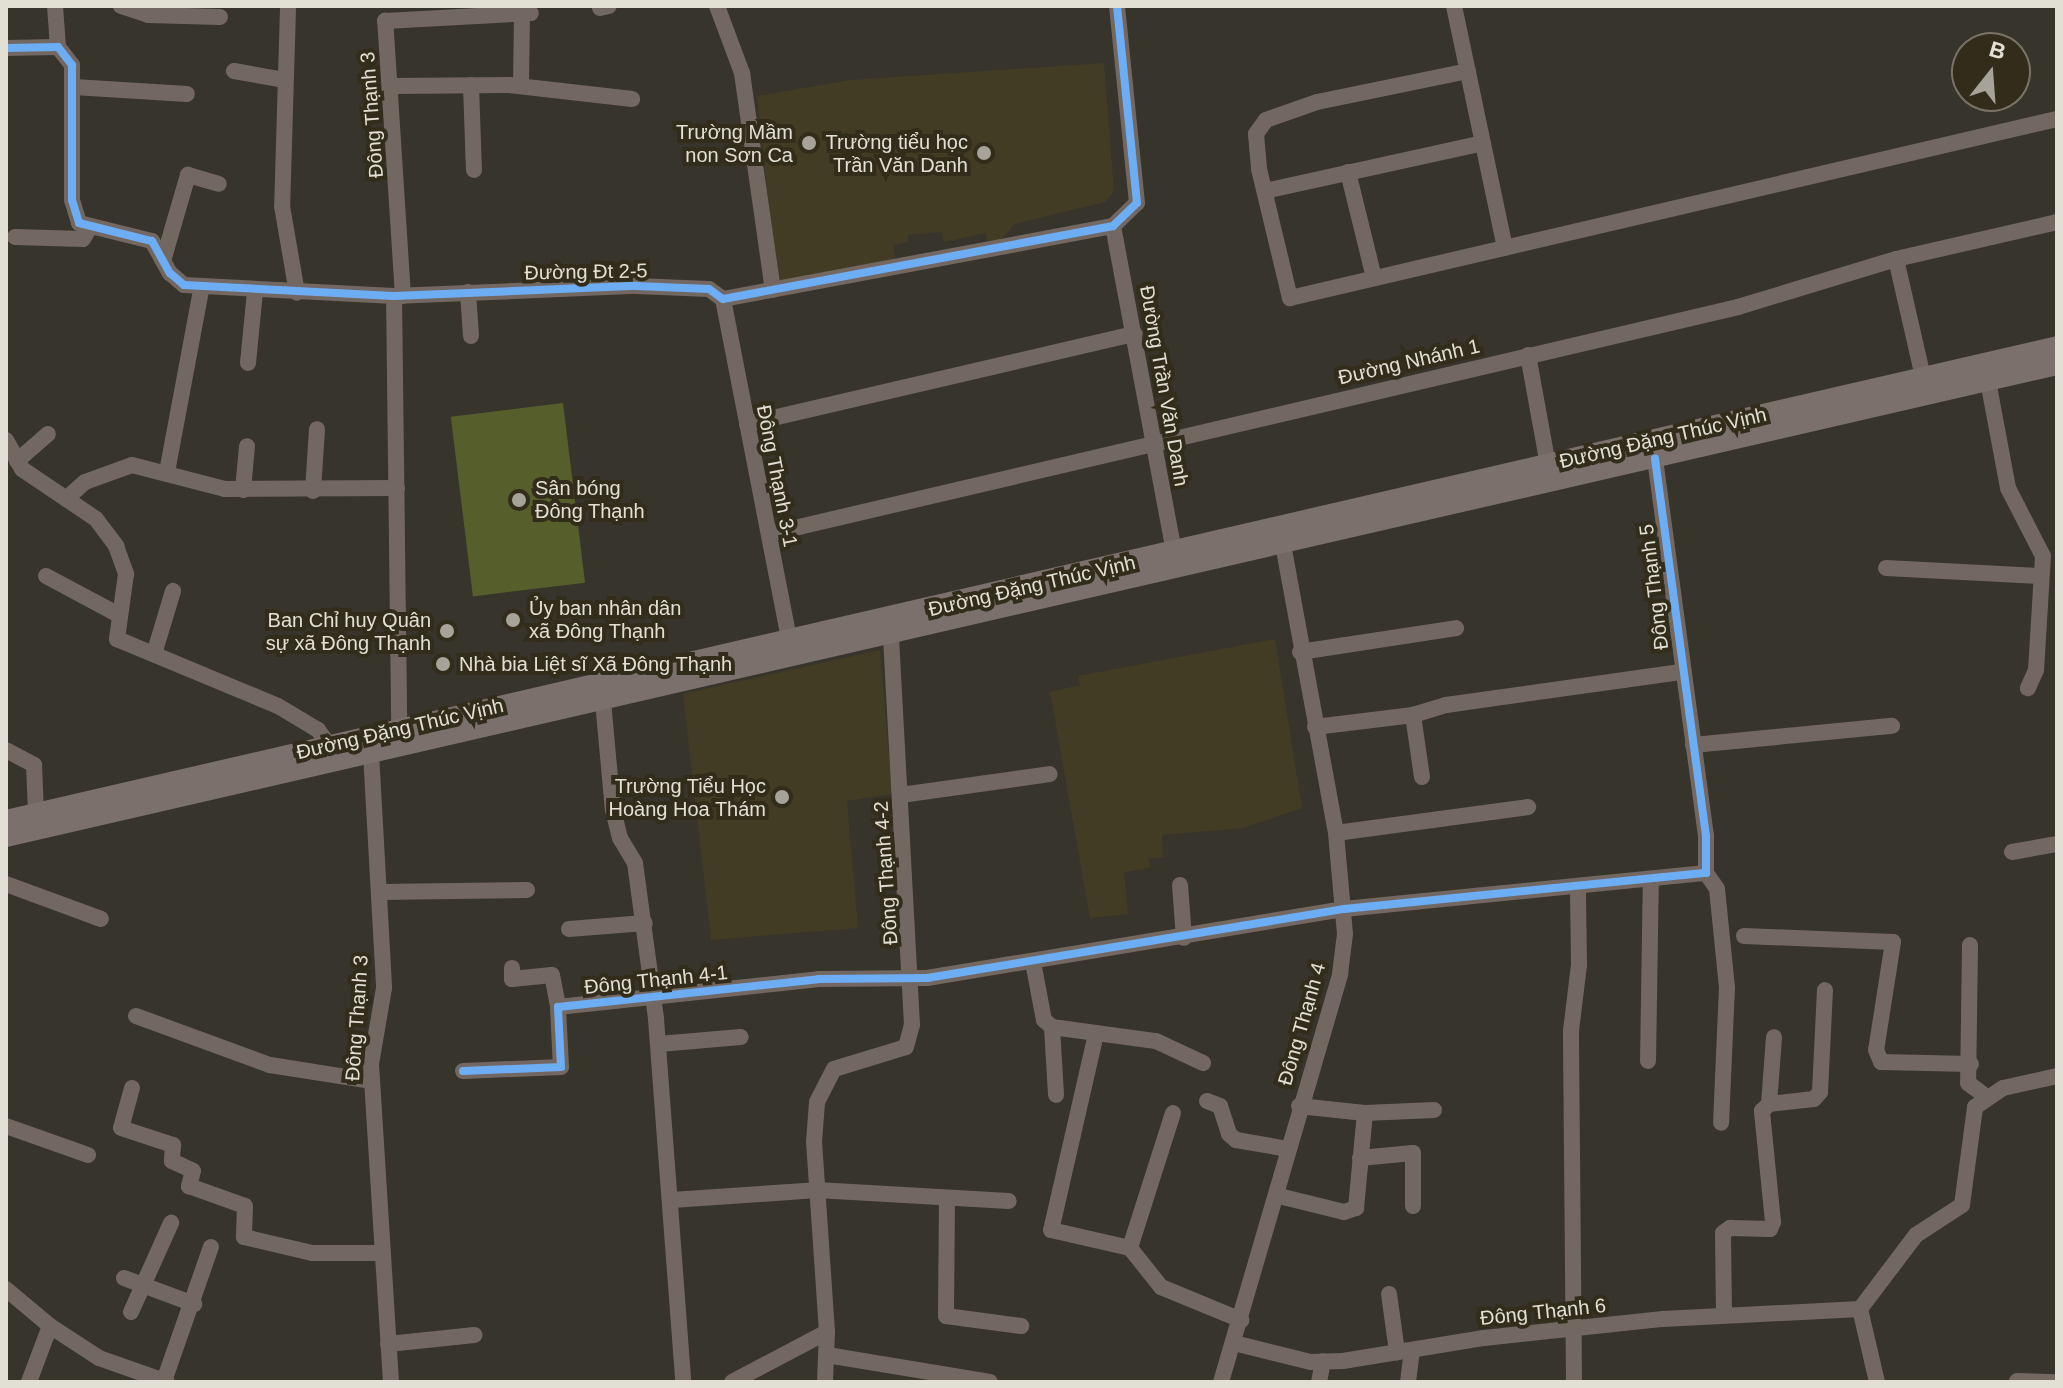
<!DOCTYPE html>
<html>
<head>
<meta charset="utf-8">
<style>
	body { margin:0 }
	#map { position:relative; width:2063px; height:1388px; overflow:hidden; background:#37342b; font-family:Arial,sans-serif }
	div>[style] { position:absolute }
	[style*='--x'] { left:calc(var(--x)*1px); top:calc(var(--y)*1px); width:calc(var(--w)*1px); rotate:calc(var(--a)*1deg) }
	.built>* { inset:0; background:#423c25 }
	.green>* { inset:0; background:#565f2b; transform-origin:0 0 }
	.minor>* { height:16px; margin:-8px; padding:0 8px; transform-origin:8px; border-radius:8px; background:#736762 }
	.major>* { height:20px; margin:-10px; padding:0 10px; transform-origin:10px; border-radius:10px; background:#7b706c }
	.cycleway>* { height:8px; margin:-4px; padding:0 4px; transform-origin:4px; border-radius:4px; background:#6dadf4 }
	.dots>* { width:22px; height:22px; translate:-50% -50%; box-sizing:border-box; border:4px solid #322d1b; border-radius:50% }
	span { translate:-50% -50%; white-space:nowrap; text-align:center; line-height:1.15; -webkit-text-stroke:8px #322d1b; paint-order:stroke }
	.street-label { font-size:20px; color:#e2dfd4 }
	.poi-label { font-size:20px; color:#e2dfd4 }
	.right { translate:-100% -50%; text-align:right }
	.left { translate:0 -50%; text-align:left }
	.frame { position:absolute; inset:0; border:8px solid #e2dfd4; pointer-events:none }
	.north { position:absolute; left:1951px; top:32px; width:80px; height:80px; box-sizing:border-box; background:#322d1b; border:2px solid #787465; border-radius:50%; rotate:17deg; font-size:22px; font-weight:700; line-height:32px; text-align:center; color:#e2dfd4 }
	.north::after { content:''; display:block; margin:auto; width:28px; height:36px; background:#a6a399; clip-path:polygon(50% 0,100% 100%,50% 72%,0 100%) }
</style>
</head>
<body>
<div id="map">
	<div class="built">
		<i style="clip-path:polygon(1104px 63px,1114px 191px,1105px 202px,1014px 224px,1000px 241px,988px 243px,986px 233px,943px 242px,941px 232px,908px 235px,908px 242px,893px 245px,896px 261px,777px 283px,757px 96px,851px 80px)"></i>
		<i style="clip-path:polygon(1275px 639px,1302px 808px,1243px 828px,1162px 835px,1163px 857px,1149px 859px,1150px 868px,1124px 872px,1128px 914px,1090px 918px,1050px 692px,1080px 685px,1078px 676px)"></i>
		<i style="clip-path:polygon(880px 650px,892px 794px,847px 801px,858px 928px,711px 940px,683px 694px)"></i>
	</div>
	<div class="green">
		<i style="left:563px;top:403px;width:181px;height:113px;rotate:83deg"></i>
	</div>
	<div class="minor">
		<i style="--x:55;--y:6;--w:41;--a:85.8"></i>
		<i style="--x:121;--y:6;--w:28;--a:18"></i>
		<i style="--x:148;--y:15;--w:72;--a:1.6"></i>
		<i style="--x:717;--y:6;--w:72;--a:69.5"></i>
		<i style="--x:742;--y:73;--w:219;--a:81.9"></i>
		<i style="--x:1454;--y:6;--w:247;--a:78.1"></i>
		<i style="--x:600;--y:8;--w:9;--a:-13"></i>
		<i style="--x:288;--y:9;--w:197;--a:91.7"></i>
		<i style="--x:282;--y:206;--w:88;--a:80.2"></i>
		<i style="--x:6;--y:48;--w:52;--a:-1.1"></i>
		<i style="--x:58;--y:47;--w:23;--a:52"></i>
		<i style="--x:72;--y:65;--w:135;--a:90"></i>
		<i style="--x:72;--y:200;--w:24;--a:73"></i>
		<i style="--x:79;--y:223;--w:75;--a:13.9"></i>
		<i style="--x:152;--y:241;--w:37;--a:61"></i>
		<i style="--x:170;--y:273;--w:18;--a:41"></i>
		<i style="--x:184;--y:285;--w:210;--a:3"></i>
		<i style="--x:394;--y:296;--w:242;--a:-2.4"></i>
		<i style="--x:636;--y:286;--w:73;--a:2.4"></i>
		<i style="--x:709;--y:289;--w:17;--a:36"></i>
		<i style="--x:723;--y:299;--w:397;--a:-10.6"></i>
		<i style="--x:1113;--y:226;--w:33;--a:-44"></i>
		<i style="--x:1137;--y:203;--w:198;--a:-95.8"></i>
		<i style="--x:234;--y:71;--w:52;--a:10"></i>
		<i style="--x:1468;--y:71;--w:154;--a:168.4"></i>
		<i style="--x:1317;--y:102;--w:54;--a:160.6"></i>
		<i style="--x:1266;--y:120;--w:17;--a:126"></i>
		<i style="--x:1256;--y:134;--w:35;--a:85"></i>
		<i style="--x:1259;--y:169;--w:133;--a:76.5"></i>
		<i style="--x:1290;--y:298;--w:788;--a:-13.14"></i>
		<i style="--x:471;--y:85;--w:85;--a:88"></i>
		<i style="--x:393;--y:86;--w:116;--a:-0.5"></i>
		<i style="--x:509;--y:85;--w:124;--a:6.5"></i>
		<i style="--x:521;--y:86;--w:72;--a:-89.2"></i>
		<i style="--x:74;--y:87;--w:113;--a:3.5"></i>
		<i style="--x:1348;--y:172;--w:109;--a:76.2"></i>
		<i style="--x:1265;--y:191;--w:223;--a:-12.4"></i>
		<i style="--x:1113;--y:226;--w:333;--a:79.4"></i>
		<i style="--x:15;--y:237;--w:68;--a:1.7"></i>
		<i style="--x:83;--y:239;--w:12;--a:-59"></i>
		<i style="--x:1896;--y:259;--w:121;--a:77.1"></i>
		<i style="--x:163;--y:261;--w:90;--a:-73.8"></i>
		<i style="--x:188;--y:175;--w:32;--a:16"></i>
		<i style="--x:468;--y:292;--w:44;--a:86.1"></i>
		<i style="--x:394;--y:296;--w:434;--a:89.3"></i>
		<i style="--x:403;--y:296;--w:276;--a:-93.7"></i>
		<i style="--x:385;--y:21;--w:146;--a:-3.1"></i>
		<i style="--x:723;--y:299;--w:358;--a:79"></i>
		<i style="--x:1528;--y:355;--w:112;--a:79.7"></i>
		<i style="--x:248;--y:363;--w:71;--a:-84.4"></i>
		<i style="--x:1988;--y:381;--w:109;--a:79.4"></i>
		<i style="--x:2008;--y:488;--w:76;--a:62.8"></i>
		<i style="--x:2043;--y:556;--w:114;--a:93.5"></i>
		<i style="--x:2036;--y:670;--w:20;--a:114"></i>
		<i style="--x:747;--y:424;--w:398;--a:-13.1"></i>
		<i style="--x:6;--y:440;--w:33;--a:61"></i>
		<i style="--x:22;--y:469;--w:89;--a:34"></i>
		<i style="--x:96;--y:519;--w:34;--a:53"></i>
		<i style="--x:116;--y:546;--w:30;--a:70"></i>
		<i style="--x:126;--y:574;--w:66;--a:97.9"></i>
		<i style="--x:117;--y:639;--w:174;--a:22.6"></i>
		<i style="--x:278;--y:706;--w:47;--a:31"></i>
		<i style="--x:318;--y:730;--w:19;--a:54"></i>
		<i style="--x:17;--y:461;--w:41;--a:-41.1"></i>
		<i style="--x:167;--y:472;--w:185;--a:-79.4"></i>
		<i style="--x:243;--y:490;--w:44;--a:-84.8"></i>
		<i style="--x:313;--y:491;--w:62;--a:-86.3"></i>
		<i style="--x:66;--y:499;--w:25;--a:-42"></i>
		<i style="--x:85;--y:482;--w:50;--a:-19.9"></i>
		<i style="--x:132;--y:465;--w:96;--a:14.5"></i>
		<i style="--x:225;--y:489;--w:172;--a:-0.3"></i>
		<i style="--x:769;--y:534;--w:995;--a:-13.18"></i>
		<i style="--x:1738;--y:307;--w:165;--a:-16.9"></i>
		<i style="--x:1896;--y:259;--w:165;--a:-12.9"></i>
		<i style="--x:1886;--y:568;--w:153;--a:3"></i>
		<i style="--x:46;--y:576;--w:83;--a:28.1"></i>
		<i style="--x:1300;--y:652;--w:158;--a:-8.7"></i>
		<i style="--x:154;--y:654;--w:66;--a:-73.2"></i>
		<i style="--x:603;--y:701;--w:109;--a:84.8"></i>
		<i style="--x:613;--y:810;--w:29;--a:76"></i>
		<i style="--x:620;--y:838;--w:29;--a:59"></i>
		<i style="--x:635;--y:863;--w:157;--a:82.3"></i>
		<i style="--x:656;--y:1019;--w:364;--a:85.7"></i>
		<i style="--x:1315;--y:727;--w:99;--a:-7"></i>
		<i style="--x:1693;--y:745;--w:200;--a:-5.5"></i>
		<i style="--x:6;--y:750;--w:32;--a:28"></i>
		<i style="--x:34;--y:765;--w:48;--a:87.6"></i>
		<i style="--x:371;--y:753;--w:235;--a:86.8"></i>
		<i style="--x:384;--y:988;--w:77;--a:99.7"></i>
		<i style="--x:371;--y:1064;--w:319;--a:86.4"></i>
		<i style="--x:1422;--y:777;--w:63;--a:-98.3"></i>
		<i style="--x:1413;--y:715;--w:34;--a:-17"></i>
		<i style="--x:1446;--y:705;--w:237;--a:-8"></i>
		<i style="--x:901;--y:795;--w:150;--a:-8"></i>
		<i style="--x:1336;--y:833;--w:194;--a:-7.7"></i>
		<i style="--x:2012;--y:852;--w:46;--a:-10.1"></i>
		<i style="--x:1706;--y:873;--w:19;--a:55"></i>
		<i style="--x:1717;--y:889;--w:99;--a:84.2"></i>
		<i style="--x:1727;--y:987;--w:136;--a:92.5"></i>
		<i style="--x:6;--y:884;--w:101;--a:20.2"></i>
		<i style="--x:1180;--y:885;--w:53;--a:85.7"></i>
		<i style="--x:381;--y:892;--w:146;--a:-0.8"></i>
		<i style="--x:569;--y:929;--w:76;--a:-4.5"></i>
		<i style="--x:1744;--y:936;--w:149;--a:2.3"></i>
		<i style="--x:1893;--y:942;--w:109;--a:98.9"></i>
		<i style="--x:1876;--y:1050;--w:13;--a:67"></i>
		<i style="--x:1881;--y:1062;--w:90;--a:1.3"></i>
		<i style="--x:1970;--y:945;--w:138;--a:90.8"></i>
		<i style="--x:1968;--y:1083;--w:21;--a:37"></i>
		<i style="--x:1033;--y:962;--w:59;--a:79.3"></i>
		<i style="--x:1044;--y:1020;--w:11;--a:41"></i>
		<i style="--x:1052;--y:1027;--w:105;--a:7.7"></i>
		<i style="--x:1156;--y:1041;--w:52;--a:25.1"></i>
		<i style="--x:512;--y:968;--w:11;--a:90"></i>
		<i style="--x:512;--y:979;--w:40;--a:-5.7"></i>
		<i style="--x:552;--y:975;--w:33;--a:79"></i>
		<i style="--x:136;--y:1016;--w:143;--a:20.1"></i>
		<i style="--x:270;--y:1065;--w:102;--a:9"></i>
		<i style="--x:1052;--y:1027;--w:68;--a:86.6"></i>
		<i style="--x:1096;--y:1034;--w:201;--a:102.9"></i>
		<i style="--x:1051;--y:1230;--w:81;--a:12.8"></i>
		<i style="--x:659;--y:1044;--w:82;--a:-4.9"></i>
		<i style="--x:1648;--y:1061;--w:181;--a:-89.1"></i>
		<i style="--x:463;--y:1071;--w:98;--a:-2.3"></i>
		<i style="--x:561;--y:1067;--w:60;--a:-92.9"></i>
		<i style="--x:558;--y:1007;--w:262;--a:-6.1"></i>
		<i style="--x:819;--y:979;--w:108;--a:-0.5"></i>
		<i style="--x:927;--y:978;--w:423;--a:-9.4"></i>
		<i style="--x:1344;--y:909;--w:364;--a:-5.7"></i>
		<i style="--x:1706;--y:873;--w:37;--a:-90"></i>
		<i style="--x:1706;--y:836;--w:381;--a:-97.7"></i>
		<i style="--x:132;--y:1088;--w:41;--a:105.4"></i>
		<i style="--x:121;--y:1128;--w:55;--a:18.1"></i>
		<i style="--x:173;--y:1145;--w:16;--a:94"></i>
		<i style="--x:172;--y:1161;--w:23;--a:25"></i>
		<i style="--x:193;--y:1171;--w:16;--a:105"></i>
		<i style="--x:189;--y:1186;--w:59;--a:19.7"></i>
		<i style="--x:245;--y:1206;--w:31;--a:92"></i>
		<i style="--x:244;--y:1237;--w:70;--a:13.2"></i>
		<i style="--x:312;--y:1253;--w:69;--a:0"></i>
		<i style="--x:1207;--y:1101;--w:14;--a:21"></i>
		<i style="--x:1220;--y:1106;--w:29;--a:72"></i>
		<i style="--x:1229;--y:1134;--w:9;--a:41"></i>
		<i style="--x:1236;--y:1140;--w:53;--a:9.8"></i>
		<i style="--x:1769;--y:1104;--w:67;--a:-85.7"></i>
		<i style="--x:1299;--y:1106;--w:66;--a:6.1"></i>
		<i style="--x:1365;--y:1113;--w:69;--a:-2.5"></i>
		<i style="--x:1173;--y:1113;--w:142;--a:107.7"></i>
		<i style="--x:1130;--y:1248;--w:50;--a:51.5"></i>
		<i style="--x:1161;--y:1287;--w:87;--a:22.4"></i>
		<i style="--x:6;--y:1126;--w:87;--a:19.5"></i>
		<i style="--x:1360;--y:1158;--w:53;--a:-5.4"></i>
		<i style="--x:1413;--y:1153;--w:53;--a:90"></i>
		<i style="--x:1279;--y:1196;--w:67;--a:13.8"></i>
		<i style="--x:1344;--y:1212;--w:13;--a:-18"></i>
		<i style="--x:1356;--y:1208;--w:95;--a:-84.6"></i>
		<i style="--x:947;--y:1198;--w:118;--a:90.5"></i>
		<i style="--x:946;--y:1316;--w:76;--a:7.6"></i>
		<i style="--x:672;--y:1200;--w:145;--a:-3.9"></i>
		<i style="--x:817;--y:1190;--w:192;--a:3.3"></i>
		<i style="--x:124;--y:1278;--w:75;--a:20.4"></i>
		<i style="--x:6;--y:1289;--w:57;--a:40.1"></i>
		<i style="--x:50;--y:1326;--w:60;--a:110.6"></i>
		<i style="--x:1389;--y:1294;--w:59;--a:82.1"></i>
		<i style="--x:131;--y:1312;--w:98;--a:-65.8"></i>
		<i style="--x:1724;--y:1315;--w:82;--a:-90.7"></i>
		<i style="--x:1723;--y:1233;--w:9;--a:-36"></i>
		<i style="--x:1730;--y:1228;--w:40;--a:1.4"></i>
		<i style="--x:1770;--y:1229;--w:8;--a:-67"></i>
		<i style="--x:1773;--y:1222;--w:112;--a:-95.7"></i>
		<i style="--x:1762;--y:1111;--w:10;--a:-45"></i>
		<i style="--x:1769;--y:1104;--w:45;--a:-6.3"></i>
		<i style="--x:1814;--y:1099;--w:9;--a:-49"></i>
		<i style="--x:1820;--y:1092;--w:102;--a:-87.2"></i>
		<i style="--x:50;--y:1326;--w:59;--a:33.1"></i>
		<i style="--x:99;--y:1358;--w:72;--a:19.4"></i>
		<i style="--x:1234;--y:1343;--w:79;--a:13.9"></i>
		<i style="--x:1311;--y:1362;--w:32;--a:-2"></i>
		<i style="--x:1343;--y:1361;--w:143;--a:-9.3"></i>
		<i style="--x:1484;--y:1338;--w:180;--a:-6.1"></i>
		<i style="--x:1663;--y:1319;--w:197;--a:-2.9"></i>
		<i style="--x:388;--y:1344;--w:87;--a:-5.9"></i>
		<i style="--x:827;--y:1355;--w:165;--a:9.4"></i>
		<i style="--x:164;--y:1381;--w:142;--a:-70.7"></i>
		<i style="--x:2017;--y:1381;--w:38;--a:2"></i>
		<i style="--x:732;--y:1382;--w:107;--a:-27.8"></i>
		<i style="--x:825;--y:1382;--w:50;--a:-87.7"></i>
		<i style="--x:827;--y:1332;--w:190;--a:-93.9"></i>
		<i style="--x:814;--y:1142;--w:40;--a:-85.7"></i>
		<i style="--x:817;--y:1102;--w:37;--a:-63"></i>
		<i style="--x:834;--y:1069;--w:75;--a:-17"></i>
		<i style="--x:906;--y:1047;--w:23;--a:-75"></i>
		<i style="--x:912;--y:1025;--w:389;--a:-93.1"></i>
		<i style="--x:1221;--y:1382;--w:425;--a:-73.7"></i>
		<i style="--x:1340;--y:974;--w:40;--a:-82.9"></i>
		<i style="--x:1345;--y:934;--w:101;--a:-95.1"></i>
		<i style="--x:1336;--y:833;--w:304;--a:-100.4"></i>
		<i style="--x:1319;--y:1382;--w:21;--a:-79"></i>
		<i style="--x:1408;--y:1382;--w:32;--a:-83"></i>
		<i style="--x:1574;--y:1382;--w:351;--a:-90.5"></i>
		<i style="--x:1571;--y:1031;--w:66;--a:-83.1"></i>
		<i style="--x:1579;--y:965;--w:76;--a:-90.8"></i>
		<i style="--x:1877;--y:1382;--w:75;--a:-103.1"></i>
		<i style="--x:1860;--y:1309;--w:93;--a:-52.9"></i>
		<i style="--x:1916;--y:1235;--w:55;--a:-33.1"></i>
		<i style="--x:1962;--y:1205;--w:99;--a:-82.4"></i>
		<i style="--x:1975;--y:1107;--w:34;--a:-34"></i>
		<i style="--x:2003;--y:1088;--w:55;--a:-12.5"></i>
	</div>
	<div class="major">
		<i style="--x:6;--y:820;--w:2105;--a:-13.01"></i>
		<i style="--x:6;--y:837;--w:2105;--a:-12.96"></i>
	</div>
	<div class="cycleway">
		<i style="--x:6;--y:48;--w:52;--a:-1.1"></i>
		<i style="--x:58;--y:47;--w:23;--a:52"></i>
		<i style="--x:72;--y:65;--w:135;--a:90"></i>
		<i style="--x:72;--y:200;--w:24;--a:73"></i>
		<i style="--x:79;--y:223;--w:75;--a:13.9"></i>
		<i style="--x:152;--y:241;--w:37;--a:61"></i>
		<i style="--x:170;--y:273;--w:18;--a:41"></i>
		<i style="--x:184;--y:285;--w:210;--a:3"></i>
		<i style="--x:394;--y:296;--w:242;--a:-2.4"></i>
		<i style="--x:636;--y:286;--w:73;--a:2.4"></i>
		<i style="--x:709;--y:289;--w:17;--a:36"></i>
		<i style="--x:723;--y:299;--w:397;--a:-10.6"></i>
		<i style="--x:1113;--y:226;--w:33;--a:-44"></i>
		<i style="--x:1137;--y:203;--w:198;--a:-95.8"></i>
		<i style="--x:463;--y:1071;--w:98;--a:-2.3"></i>
		<i style="--x:561;--y:1067;--w:60;--a:-92.9"></i>
		<i style="--x:558;--y:1007;--w:262;--a:-6.1"></i>
		<i style="--x:819;--y:979;--w:108;--a:-0.5"></i>
		<i style="--x:927;--y:978;--w:423;--a:-9.4"></i>
		<i style="--x:1344;--y:909;--w:364;--a:-5.7"></i>
		<i style="--x:1706;--y:873;--w:37;--a:-90"></i>
		<i style="--x:1706;--y:836;--w:381;--a:-97.7"></i>
	</div>
	<div class="dots">
		<i style="left:809px;top:143px;background:#a6a399"></i>
		<i style="left:984px;top:153px;background:#a6a399"></i>
		<i style="left:519px;top:500px;background:#a6a399"></i>
		<i style="left:513px;top:620px;background:#a6a399"></i>
		<i style="left:447px;top:631px;background:#a6a399"></i>
		<i style="left:443px;top:664px;background:#a6a399"></i>
		<i style="left:782px;top:797px;background:#a6a399"></i>
	</div>
	<div class="street-label">
		<span style="left:372px;top:115px;rotate:-94deg">Đông Thạnh 3</span>
		<span style="left:586px;top:272px;rotate:-1deg">Đường Đt 2-5</span>
		<span style="left:1409px;top:362px;rotate:-13deg">Đường Nhánh 1</span>
		<span style="left:1164px;top:386px;rotate:80deg">Đường Trần Văn Danh</span>
		<span style="left:1663px;top:438px;rotate:-13deg">Đường Đặng Thúc Vịnh</span>
		<span style="left:777px;top:476px;rotate:79deg">Đông Thạnh 3-1</span>
		<span style="left:1032px;top:586px;rotate:-13deg">Đường Đặng Thúc Vịnh</span>
		<span style="left:1654px;top:587px;rotate:-97deg">Đông Thạnh 5</span>
		<span style="left:400px;top:729px;rotate:-13deg">Đường Đặng Thúc Vịnh</span>
		<span style="left:886px;top:873px;rotate:-94deg">Đông Thạnh 4-2</span>
		<span style="left:656px;top:980px;rotate:-6deg">Đông Thạnh 4-1</span>
		<span style="left:357px;top:1018px;rotate:-86deg">Đông Thạnh 3</span>
		<span style="left:1302px;top:1024px;rotate:-74deg">Đông Thạnh 4</span>
		<span style="left:1543px;top:1312px;rotate:-6deg">Đông Thạnh 6</span>
	</div>
	<div class="poi-label">
		<span class="right" style="left:793px;top:144px">Trường Mầm<br>non Sơn Ca</span>
		<span class="right" style="left:968px;top:154px">Trường tiểu học<br>Trần Văn Danh</span>
		<span class="left" style="left:535px;top:500px">Sân bóng<br>Đông Thạnh</span>
		<span class="left" style="left:529px;top:620px">Ủy ban nhân dân<br>xã Đông Thạnh</span>
		<span class="right" style="left:431px;top:632px">Ban Chỉ huy Quân<br>sự xã Đông Thạnh</span>
		<span class="left" style="left:459px;top:664px">Nhà bia Liệt sĩ Xã Đông Thạnh</span>
		<span class="right" style="left:766px;top:798px">Trường Tiểu Học<br>Hoàng Hoa Thám</span>
	</div>
	<div class="frame"></div>
	<div class="north">B</div>
</div>
</body>
</html>
